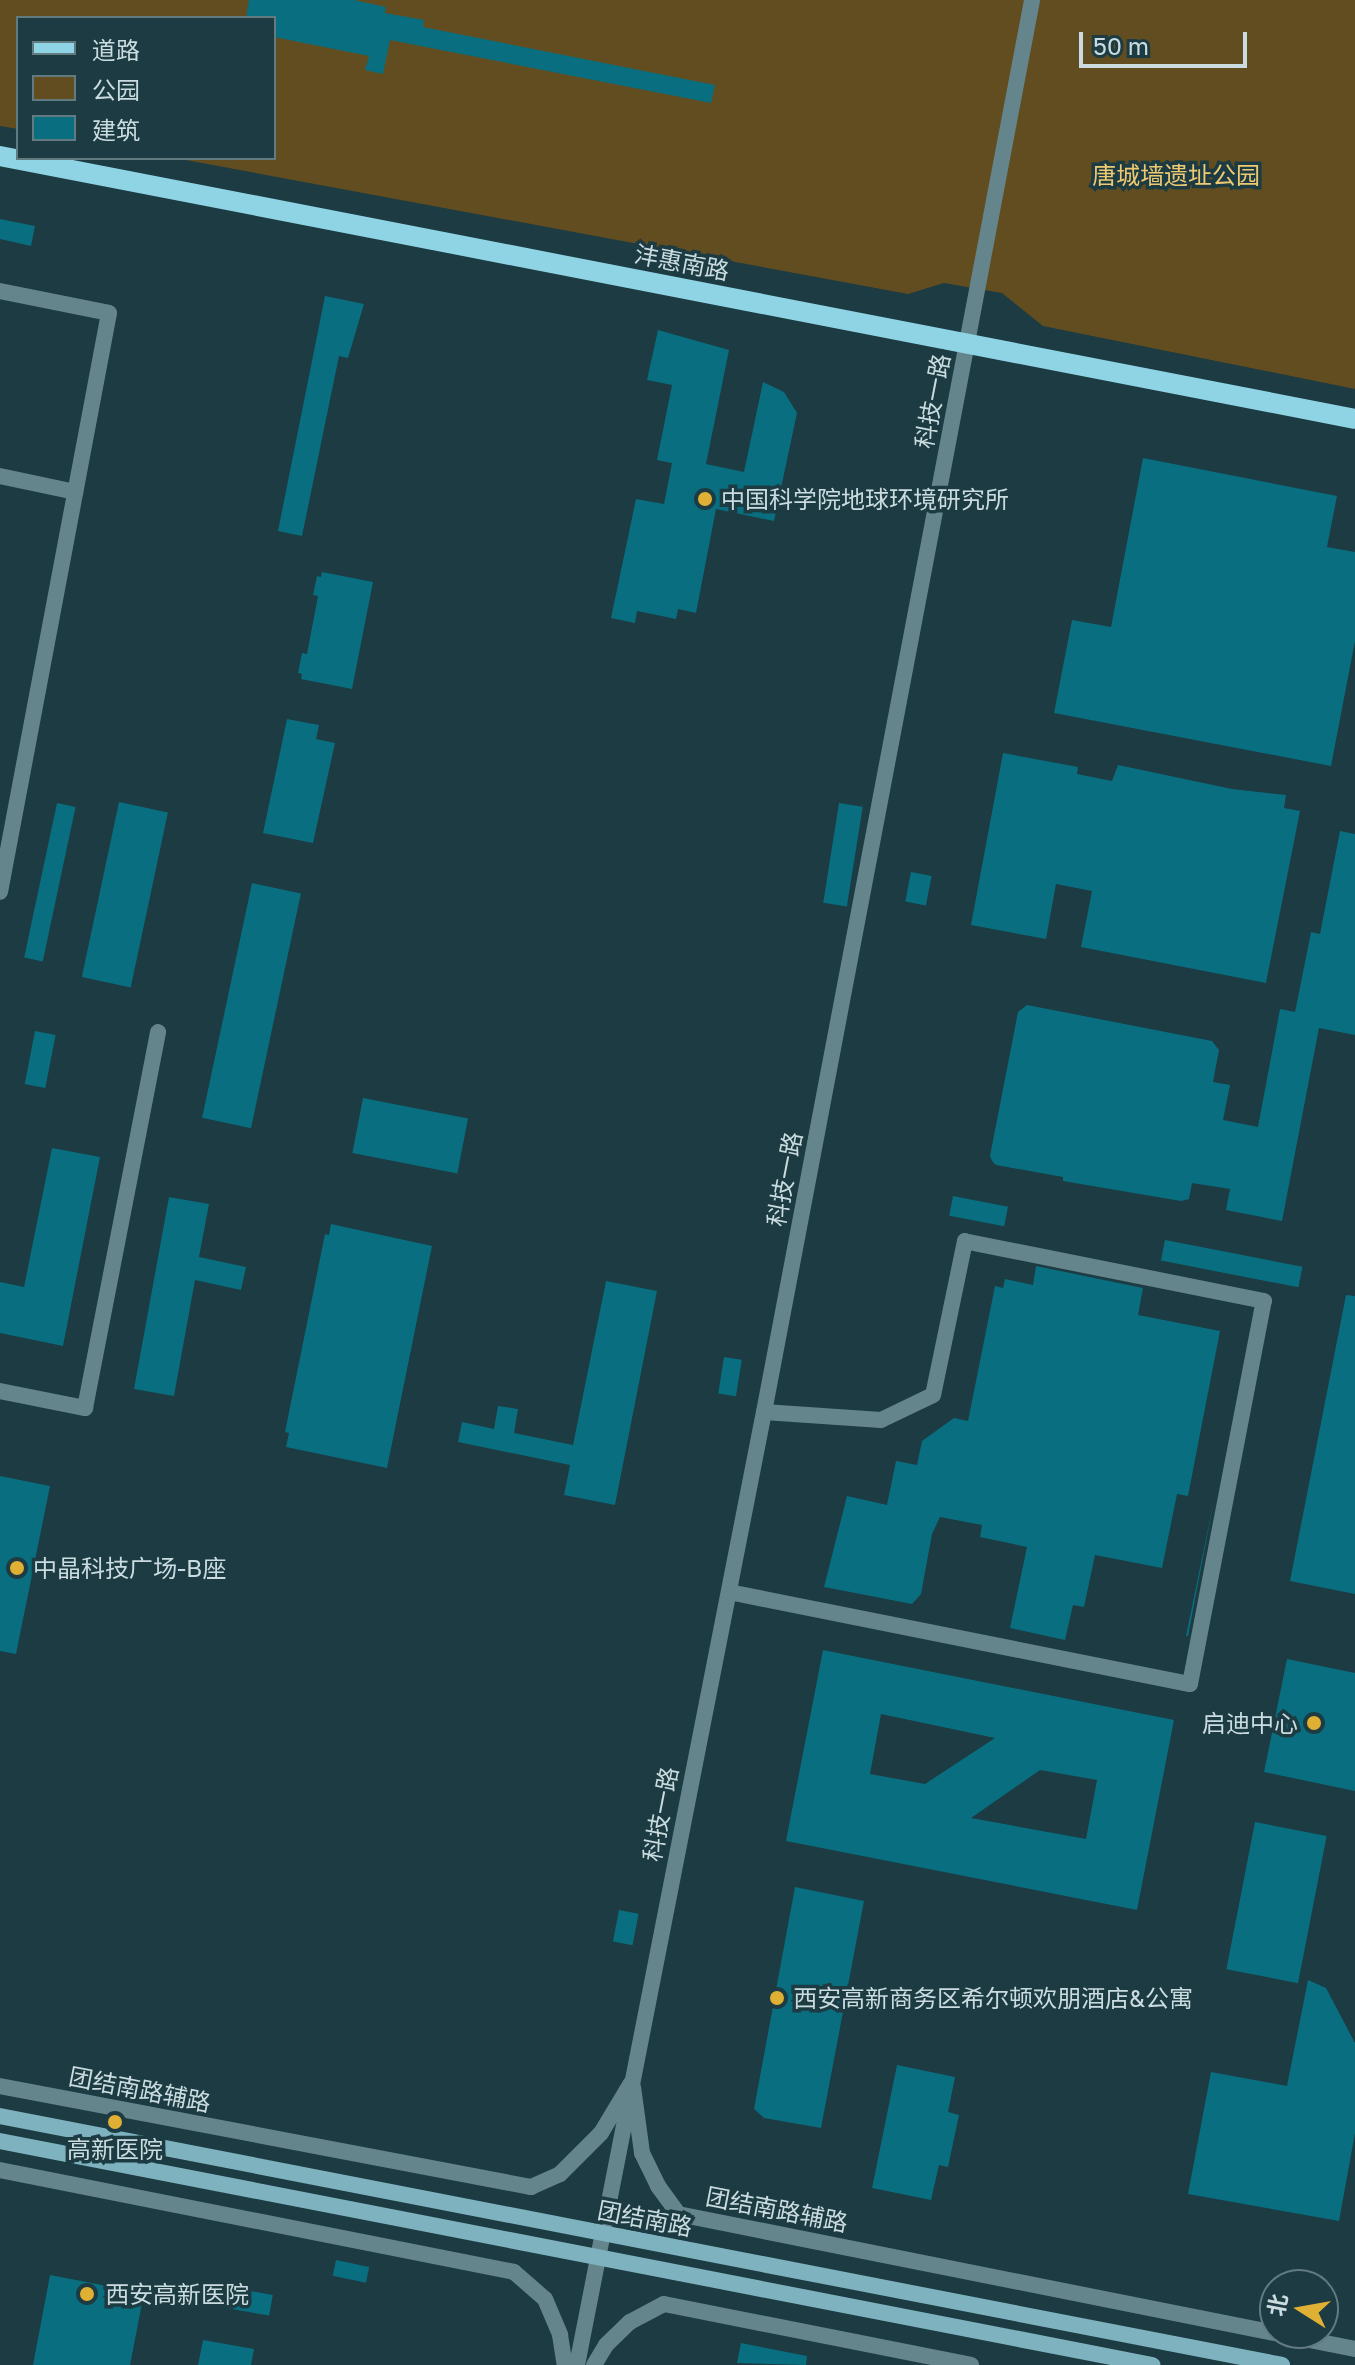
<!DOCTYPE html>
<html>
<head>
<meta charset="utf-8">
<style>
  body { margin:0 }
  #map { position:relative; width:1355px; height:2365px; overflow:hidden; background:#1c3b42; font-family:"Golos Text","Noto Sans SC",sans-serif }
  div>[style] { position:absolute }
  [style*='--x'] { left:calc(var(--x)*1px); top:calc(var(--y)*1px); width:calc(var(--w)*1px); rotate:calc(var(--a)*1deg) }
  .green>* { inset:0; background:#614d1f }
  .building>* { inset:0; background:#096e7f; transform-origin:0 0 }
  .minor>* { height:16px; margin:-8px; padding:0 8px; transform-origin:8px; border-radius:8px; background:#65858d }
  .tertiary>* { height:16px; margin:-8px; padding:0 8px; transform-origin:8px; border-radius:8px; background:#65858d }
  .secondary>* { height:16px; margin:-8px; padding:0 8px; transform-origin:8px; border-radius:8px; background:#7db2be }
  .primary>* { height:20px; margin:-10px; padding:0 10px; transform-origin:10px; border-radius:10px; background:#8fd4e4 }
  .dots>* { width:22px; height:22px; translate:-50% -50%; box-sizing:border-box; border:4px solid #1c3b42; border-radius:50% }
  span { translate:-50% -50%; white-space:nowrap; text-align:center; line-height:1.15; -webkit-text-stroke:7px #1c3b42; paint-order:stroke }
  .park-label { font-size:24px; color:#efc972 }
  .street-label { font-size:24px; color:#cadce0 }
  .poi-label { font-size:24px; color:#cadce0 }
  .left { translate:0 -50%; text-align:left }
  .right { translate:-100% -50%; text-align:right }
  .legend { position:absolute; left:16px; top:16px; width:260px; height:144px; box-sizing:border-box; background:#1c3b42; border:2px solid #627b81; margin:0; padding:10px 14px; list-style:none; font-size:24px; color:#cadce0 }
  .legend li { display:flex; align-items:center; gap:16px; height:40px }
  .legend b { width:40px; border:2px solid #627b81 }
  .north { position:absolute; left:1259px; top:2269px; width:80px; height:80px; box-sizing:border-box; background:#1c3b42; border:2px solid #627b81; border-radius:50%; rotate:281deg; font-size:22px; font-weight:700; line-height:32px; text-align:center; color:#cadce0 }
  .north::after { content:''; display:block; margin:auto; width:28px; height:36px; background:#e0b034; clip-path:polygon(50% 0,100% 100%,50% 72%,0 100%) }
  .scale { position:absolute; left:1079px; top:32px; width:168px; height:36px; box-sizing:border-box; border:4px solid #cadce0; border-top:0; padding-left:10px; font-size:24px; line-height:28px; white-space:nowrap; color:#cadce0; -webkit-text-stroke:6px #1c3b42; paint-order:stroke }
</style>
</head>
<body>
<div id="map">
  <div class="green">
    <div style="clip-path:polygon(0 0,1355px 0,1355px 389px,1043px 326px,1002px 293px,944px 283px,908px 294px,175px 158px,274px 158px,274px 18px,18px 18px,18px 129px,0 126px)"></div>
  </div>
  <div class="building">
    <div style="clip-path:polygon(249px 0,354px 0,386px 7px,385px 13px,424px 20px,423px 27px,715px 85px,711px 103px,390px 40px,383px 74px,365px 70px,369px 56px,274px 37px,274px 18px,246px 18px)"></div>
    <div style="clip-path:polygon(0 219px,35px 226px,31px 246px,0 239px)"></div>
    <div style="clip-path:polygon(325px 296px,364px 304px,348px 358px,339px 356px,302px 536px,278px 531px)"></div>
    <div style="clip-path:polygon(658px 330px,729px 350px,706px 464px,744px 472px,763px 382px,784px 392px,797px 413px,774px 521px,716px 509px,696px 613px,678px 609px,676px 619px,637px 611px,635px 623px,611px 618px,636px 499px,664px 504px,672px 463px,657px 460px,672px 385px,647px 380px)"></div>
    <div style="clip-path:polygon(1143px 458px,1337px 496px,1327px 547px,1355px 552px,1355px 641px,1331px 766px,1054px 713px,1072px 620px,1111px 627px)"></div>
    <div style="clip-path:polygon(322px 572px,373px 582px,352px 689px,301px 679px,302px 674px,298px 673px,302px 653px,307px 654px,318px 596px,313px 595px,317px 576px,321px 577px)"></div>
    <div style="clip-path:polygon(287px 719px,319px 725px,316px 739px,335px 743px,313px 843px,263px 833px)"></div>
    <div style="clip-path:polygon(1003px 753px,1078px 767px,1077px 774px,1112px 781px,1118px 765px,1232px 789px,1286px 795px,1284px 808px,1300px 811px,1266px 983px,1081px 947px,1092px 891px,1056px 884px,1046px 939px,971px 925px)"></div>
    <div style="left:119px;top:802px;width:50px;height:179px;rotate:12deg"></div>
    <div style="left:57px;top:803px;width:19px;height:158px;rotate:12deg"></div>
    <div style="left:839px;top:803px;width:24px;height:101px;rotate:9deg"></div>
    <div style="clip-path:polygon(1340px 831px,1355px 834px,1355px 1035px,1319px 1028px,1282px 1221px,1226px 1210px,1230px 1189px,1192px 1183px,1189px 1199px,1181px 1201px,1063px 1181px,1063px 1177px,996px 1165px,992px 1161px,990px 1156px,1018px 1012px,1027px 1005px,1212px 1041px,1219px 1050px,1213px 1082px,1230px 1085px,1223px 1120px,1258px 1127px,1280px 1009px,1295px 1012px,1311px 932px,1320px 934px)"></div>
    <div style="left:911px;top:872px;width:21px;height:30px;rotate:11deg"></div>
    <div style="left:252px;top:883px;width:50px;height:240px;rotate:12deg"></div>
    <div style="left:35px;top:1031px;width:21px;height:54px;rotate:11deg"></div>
    <div style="left:363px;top:1098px;width:107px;height:56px;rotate:11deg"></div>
    <div style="clip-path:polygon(52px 1148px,100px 1157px,63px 1346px,0 1333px,0 1282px,24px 1287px)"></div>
    <div style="left:953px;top:1196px;width:56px;height:20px;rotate:11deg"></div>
    <div style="clip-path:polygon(169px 1197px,209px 1204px,199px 1257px,246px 1267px,241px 1290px,195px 1280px,174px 1396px,134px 1389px)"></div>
    <div style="clip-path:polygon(331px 1224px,432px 1246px,387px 1468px,286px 1447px,289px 1433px,285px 1432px,325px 1234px,329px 1235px)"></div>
    <div style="left:1165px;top:1240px;width:140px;height:21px;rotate:11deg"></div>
    <div style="clip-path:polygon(1036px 1266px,1143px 1288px,1138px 1315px,1220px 1331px,1188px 1496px,1177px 1494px,1162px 1568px,1095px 1555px,1084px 1607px,1073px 1605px,1065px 1640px,1010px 1628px,1027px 1547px,980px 1537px,982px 1525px,940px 1517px,932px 1534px,921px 1594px,912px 1604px,824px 1587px,847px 1496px,887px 1505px,896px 1461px,917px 1465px,922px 1441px,954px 1418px,968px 1421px,995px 1286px,1003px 1288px,1005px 1279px,1033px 1285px)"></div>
    <div style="clip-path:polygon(606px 1281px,657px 1291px,615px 1505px,564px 1495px,570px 1465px,458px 1442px,462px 1422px,494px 1429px,498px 1406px,518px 1409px,514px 1433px,573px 1445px)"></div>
    <div style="clip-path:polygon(1346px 1295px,1355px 1296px,1355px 1594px,1290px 1581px)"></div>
    <div style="left:724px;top:1357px;width:18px;height:37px;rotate:9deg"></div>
    <div style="clip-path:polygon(0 1476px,50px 1486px,16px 1654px,0 1651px)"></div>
    <div style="clip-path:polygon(1215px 1495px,1188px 1636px,1186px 1636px)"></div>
    <div style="clip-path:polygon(evenodd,823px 1650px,1174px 1720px,1137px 1910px,786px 1841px,823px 1650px,881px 1714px,995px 1738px,925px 1784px,870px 1774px,881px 1714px,823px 1650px,1040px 1770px,1097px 1780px,1086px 1839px,971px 1818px,1040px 1770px)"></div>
    <div style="clip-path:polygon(1287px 1659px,1355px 1673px,1355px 1791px,1264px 1772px)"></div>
    <div style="left:1255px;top:1822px;width:73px;height:150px;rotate:11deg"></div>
    <div style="clip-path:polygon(795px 1887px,864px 1901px,821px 2128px,764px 2118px,754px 2109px)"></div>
    <div style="left:619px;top:1910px;width:20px;height:32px;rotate:11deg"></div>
    <div style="clip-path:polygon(1308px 1980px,1326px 1988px,1355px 2043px,1355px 2133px,1339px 2221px,1188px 2194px,1211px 2072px,1287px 2086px)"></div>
    <div style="clip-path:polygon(897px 2065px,955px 2077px,948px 2112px,959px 2115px,948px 2167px,939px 2165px,931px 2200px,872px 2188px)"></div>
    <div style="left:336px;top:2260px;width:34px;height:16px;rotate:12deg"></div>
    <div style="clip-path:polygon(50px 2275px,144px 2293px,130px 2365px,33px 2365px)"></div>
    <div style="left:194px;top:2281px;width:80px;height:21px;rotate:10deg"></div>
    <div style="clip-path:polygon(203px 2340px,254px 2349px,251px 2365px,198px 2365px)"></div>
    <div style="clip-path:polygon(741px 2343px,807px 2356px,806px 2365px,737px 2363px)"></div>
  </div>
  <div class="minor">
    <div style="--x:0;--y:291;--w:111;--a:11.4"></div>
    <div style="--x:109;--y:313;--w:589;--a:100.66"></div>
    <div style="--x:0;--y:476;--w:77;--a:12"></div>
    <div style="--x:0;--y:1391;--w:87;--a:11.3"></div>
    <div style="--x:85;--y:1408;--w:383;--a:-79"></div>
    <div style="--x:729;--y:1592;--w:470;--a:11.3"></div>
    <div style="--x:1190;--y:1684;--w:390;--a:-79.1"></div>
    <div style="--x:1264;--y:1301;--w:305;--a:-168.7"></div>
    <div style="--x:965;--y:1241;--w:157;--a:101.7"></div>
    <div style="--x:933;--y:1395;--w:58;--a:154.3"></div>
    <div style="--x:881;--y:1420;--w:117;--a:-176.1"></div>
    <div style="--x:0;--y:2086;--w:541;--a:10.77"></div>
    <div style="--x:531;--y:2187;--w:32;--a:-24"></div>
    <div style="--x:560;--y:2174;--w:58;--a:-45"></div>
    <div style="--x:601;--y:2133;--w:58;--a:-59"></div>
    <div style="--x:633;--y:2087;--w:67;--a:82.2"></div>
    <div style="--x:642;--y:2153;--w:37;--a:64"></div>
    <div style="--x:658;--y:2186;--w:34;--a:54"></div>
    <div style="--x:678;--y:2214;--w:690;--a:11.28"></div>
    <div style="--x:0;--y:2170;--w:524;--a:11.22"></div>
    <div style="--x:514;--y:2272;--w:41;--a:41.1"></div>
    <div style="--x:545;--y:2299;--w:39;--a:67"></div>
    <div style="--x:560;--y:2335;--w:30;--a:81"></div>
    <div style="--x:594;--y:2365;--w:23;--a:-59"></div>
    <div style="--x:606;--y:2345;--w:33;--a:-44"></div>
    <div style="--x:630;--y:2322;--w:38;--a:-28"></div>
    <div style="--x:664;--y:2304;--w:313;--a:11.2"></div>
  </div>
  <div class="tertiary">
    <div style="--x:577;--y:2365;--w:971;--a:-78.9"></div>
    <div style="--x:764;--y:1412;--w:1437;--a:-79.25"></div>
  </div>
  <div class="secondary">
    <div style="--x:0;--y:2116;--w:1306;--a:10.99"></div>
    <div style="--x:0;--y:2141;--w:1174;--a:11"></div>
  </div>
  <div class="primary">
    <div style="--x:0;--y:156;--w:1380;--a:10.98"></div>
  </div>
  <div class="dots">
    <div style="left:705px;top:499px;background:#e0b034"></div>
    <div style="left:17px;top:1568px;background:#e0b034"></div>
    <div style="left:1314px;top:1723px;background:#e0b034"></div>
    <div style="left:777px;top:1998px;background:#e0b034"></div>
    <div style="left:115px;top:2122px;background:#e0b034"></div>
    <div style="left:87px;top:2294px;background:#e0b034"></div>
  </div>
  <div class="park-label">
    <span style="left:1176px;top:175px">唐城墙遗址公园</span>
  </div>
  <div class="street-label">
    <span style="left:682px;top:262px;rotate:11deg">沣惠南路</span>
    <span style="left:932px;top:401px;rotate:-79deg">科技一路</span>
    <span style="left:784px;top:1179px;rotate:-79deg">科技一路</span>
    <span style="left:660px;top:1814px;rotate:-79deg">科技一路</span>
    <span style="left:140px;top:2089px;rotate:11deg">团结南路辅路</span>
    <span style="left:777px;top:2209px;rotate:11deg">团结南路辅路</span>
    <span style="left:645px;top:2218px;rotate:11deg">团结南路</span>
  </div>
  <div class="poi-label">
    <span class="left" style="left:721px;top:499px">中国科学院地球环境研究所</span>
    <span class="left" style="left:33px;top:1568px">中晶科技广场-B座</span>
    <span class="right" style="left:1298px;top:1723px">启迪中心</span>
    <span class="left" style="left:793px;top:1998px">西安高新商务区希尔顿欢朋酒店&amp;公寓</span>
    <span style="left:115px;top:2149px">高新医院</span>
    <span class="left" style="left:105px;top:2294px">西安高新医院</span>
  </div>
  <ul class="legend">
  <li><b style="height:10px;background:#8fd4e4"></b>道路</li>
  <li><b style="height:22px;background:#614d1f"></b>公园</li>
  <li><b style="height:22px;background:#096e7f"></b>建筑</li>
  </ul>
  <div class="north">北</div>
  <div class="scale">50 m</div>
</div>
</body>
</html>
